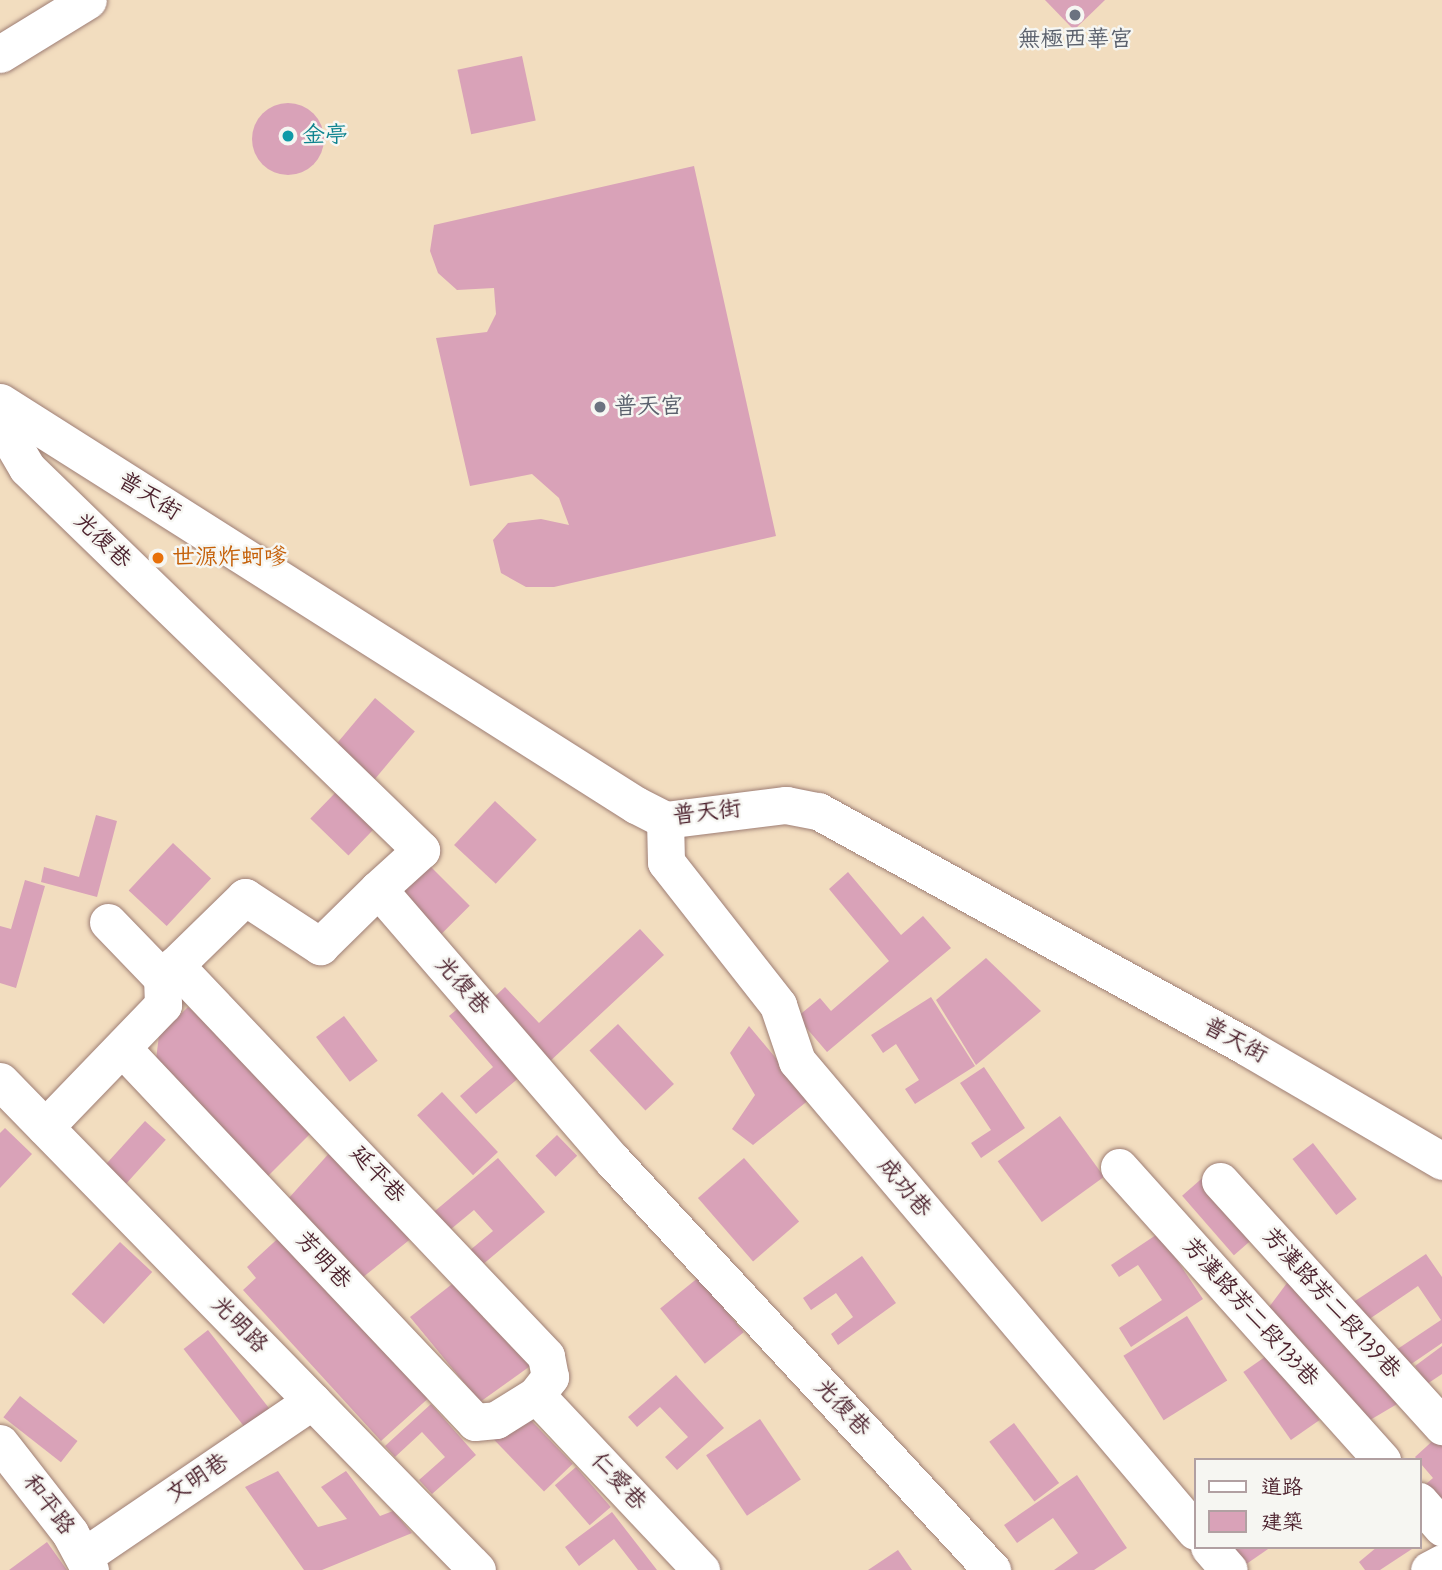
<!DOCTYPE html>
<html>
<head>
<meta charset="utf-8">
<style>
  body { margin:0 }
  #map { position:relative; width:1442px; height:1570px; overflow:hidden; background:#f2ddbf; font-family:Mynerve,"LXGW WenKai TC",sans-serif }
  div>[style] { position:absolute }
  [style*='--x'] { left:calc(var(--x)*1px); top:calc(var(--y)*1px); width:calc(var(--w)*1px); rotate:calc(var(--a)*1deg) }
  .building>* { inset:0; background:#d9a2b8; transform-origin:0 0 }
  .round { border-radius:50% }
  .roads { filter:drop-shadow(0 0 2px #9e7e75) drop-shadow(0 0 2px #9e7e75) }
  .minor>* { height:37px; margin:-18.5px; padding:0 18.5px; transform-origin:18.5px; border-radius:18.5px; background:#fff }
  .dots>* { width:19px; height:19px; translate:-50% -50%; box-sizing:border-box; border:4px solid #f6f6f2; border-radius:50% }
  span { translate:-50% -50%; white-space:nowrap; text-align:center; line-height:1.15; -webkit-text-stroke:5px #f6f6f2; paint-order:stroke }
  .worship-label { font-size:23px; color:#5b616d }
  .left { translate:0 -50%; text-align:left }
  .culture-label { font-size:23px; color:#0d838f }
  .street-label { font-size:23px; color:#4a1f2b }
  .food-label { font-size:23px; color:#c56008 }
  .legend { position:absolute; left:1194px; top:1458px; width:228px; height:91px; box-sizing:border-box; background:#f6f6f2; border:2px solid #b1a0a2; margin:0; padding:9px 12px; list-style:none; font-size:21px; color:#4a1f2b }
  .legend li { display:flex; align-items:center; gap:14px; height:35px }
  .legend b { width:35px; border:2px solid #b1a0a2 }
</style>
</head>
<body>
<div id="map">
  <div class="building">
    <div style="clip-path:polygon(1045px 0,1105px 0,1074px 30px)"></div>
    <div style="left:522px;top:56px;width:66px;height:66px;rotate:78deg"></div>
    <div class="round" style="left:252px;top:103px;width:72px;height:72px"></div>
    <div style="clip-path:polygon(694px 166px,776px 536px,554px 587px,526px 587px,501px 573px,493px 540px,508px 523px,541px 519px,569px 525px,559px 498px,532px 474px,470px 486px,436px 338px,487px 332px,496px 314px,494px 288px,457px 290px,438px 273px,430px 251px,434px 225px)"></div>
    <div style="left:375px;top:698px;width:52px;height:75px;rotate:40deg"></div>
    <div style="left:336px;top:792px;width:53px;height:37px;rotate:44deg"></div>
    <div style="left:495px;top:801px;width:57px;height:60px;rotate:43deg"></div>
    <div style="clip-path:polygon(96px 815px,117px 821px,97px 897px,41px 882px,44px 867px,79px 877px)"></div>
    <div style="left:173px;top:843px;width:52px;height:65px;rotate:43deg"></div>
    <div style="left:428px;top:864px;width:59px;height:49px;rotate:45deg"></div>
    <div style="clip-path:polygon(848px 872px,901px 935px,923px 916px,951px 948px,827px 1052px,797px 1017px,820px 998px,831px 1011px,889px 961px,829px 889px)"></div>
    <div style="clip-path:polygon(25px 880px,45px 886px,16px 988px,0 983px,0 926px,11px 929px)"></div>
    <div style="clip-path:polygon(640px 929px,664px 955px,547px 1064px,489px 1002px,505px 987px,539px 1023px)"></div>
    <div style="clip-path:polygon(986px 958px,1041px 1011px,976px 1065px,936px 1000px)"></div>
    <div style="clip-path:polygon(931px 997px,975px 1066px,915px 1104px,905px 1089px,919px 1080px,896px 1044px,883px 1053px,871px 1035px)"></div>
    <div style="clip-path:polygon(468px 1000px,528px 1070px,476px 1114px,460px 1096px,493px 1067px,449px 1016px)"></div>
    <div style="clip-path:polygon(188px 1007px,318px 1126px,267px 1177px,156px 1060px,159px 1035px)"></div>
    <div style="left:344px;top:1016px;width:56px;height:35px;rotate:53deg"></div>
    <div style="left:618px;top:1024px;width:82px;height:39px;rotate:47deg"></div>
    <div style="clip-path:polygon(749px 1026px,810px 1099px,753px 1145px,732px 1129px,755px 1095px,730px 1053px)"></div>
    <div style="clip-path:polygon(984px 1067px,1025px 1128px,981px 1158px,971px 1143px,991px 1130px,960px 1083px)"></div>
    <div style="left:442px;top:1092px;width:82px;height:34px;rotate:47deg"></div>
    <div style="left:1060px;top:1116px;width:75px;height:77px;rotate:54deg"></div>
    <div style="left:145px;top:1121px;width:28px;height:60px;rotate:42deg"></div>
    <div style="clip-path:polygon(5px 1128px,32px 1154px,0 1188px,0 1133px)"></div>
    <div style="left:557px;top:1135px;width:29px;height:30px;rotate:46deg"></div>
    <div style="left:1313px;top:1143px;width:71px;height:26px;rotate:52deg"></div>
    <div style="clip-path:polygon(332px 1150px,413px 1237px,357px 1282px,288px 1199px)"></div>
    <div style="clip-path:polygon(498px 1158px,545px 1212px,475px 1271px,463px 1256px,493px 1231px,474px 1210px,445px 1234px,429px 1216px)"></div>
    <div style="left:744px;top:1158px;width:84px;height:61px;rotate:49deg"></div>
    <div style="left:1207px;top:1174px;width:79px;height:33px;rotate:49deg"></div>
    <div style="clip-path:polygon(285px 1232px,433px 1394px,381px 1441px,243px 1290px,256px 1278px,247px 1267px)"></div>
    <div style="clip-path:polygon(1159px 1233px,1203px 1299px,1131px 1347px,1119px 1328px,1162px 1300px,1138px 1265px,1119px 1277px,1111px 1265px)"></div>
    <div style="left:120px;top:1242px;width:44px;height:71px;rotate:43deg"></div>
    <div style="clip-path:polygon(1426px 1254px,1442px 1277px,1442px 1343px,1401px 1371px,1390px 1354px,1441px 1320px,1418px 1286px,1365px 1322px,1352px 1303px)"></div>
    <div style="clip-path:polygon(862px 1256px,896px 1303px,838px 1345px,831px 1334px,853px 1317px,836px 1293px,811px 1310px,803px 1298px)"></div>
    <div style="clip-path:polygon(1293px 1275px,1409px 1397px,1365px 1423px,1269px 1307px)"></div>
    <div style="left:699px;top:1277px;width:71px;height:50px;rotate:51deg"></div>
    <div style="clip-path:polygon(456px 1281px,533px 1364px,480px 1402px,410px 1317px)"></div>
    <div style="left:1187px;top:1316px;width:76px;height:75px;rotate:58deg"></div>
    <div style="left:208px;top:1330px;width:112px;height:31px;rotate:52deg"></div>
    <div style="clip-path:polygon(1442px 1346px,1442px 1374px,1427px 1384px,1415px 1366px)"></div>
    <div style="left:1272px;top:1352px;width:83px;height:35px;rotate:55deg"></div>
    <div style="clip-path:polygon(676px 1375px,724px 1428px,677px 1470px,665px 1457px,688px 1437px,660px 1407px,637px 1427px,628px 1417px)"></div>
    <div style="left:20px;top:1396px;width:73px;height:27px;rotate:38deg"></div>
    <div style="clip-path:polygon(431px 1404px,476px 1455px,432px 1494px,419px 1480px,445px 1457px,422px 1432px,395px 1457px,385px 1446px)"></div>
    <div style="left:520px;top:1409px;width:76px;height:40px;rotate:46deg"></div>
    <div style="left:760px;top:1419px;width:73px;height:65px;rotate:56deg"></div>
    <div style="left:1014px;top:1423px;width:75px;height:31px;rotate:53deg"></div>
    <div style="clip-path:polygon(1438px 1436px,1442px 1440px,1442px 1498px,1435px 1504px,1420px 1489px,1433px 1478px,1415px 1457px)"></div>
    <div style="left:576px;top:1467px;width:53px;height:28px;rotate:49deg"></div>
    <div style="clip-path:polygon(278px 1471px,318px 1527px,347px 1519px,321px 1487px,346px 1471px,380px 1516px,393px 1511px,412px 1533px,322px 1570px,304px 1570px,245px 1487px)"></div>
    <div style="clip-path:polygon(1077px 1475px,1127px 1548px,1094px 1570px,1054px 1570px,1078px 1553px,1053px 1518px,1017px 1543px,1004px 1525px)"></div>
    <div style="clip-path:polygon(612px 1512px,657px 1570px,638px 1570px,614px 1539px,579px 1566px,565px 1547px)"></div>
    <div style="clip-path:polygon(47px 1542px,67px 1570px,9px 1570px)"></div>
    <div style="clip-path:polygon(1228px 1547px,1271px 1547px,1242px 1567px)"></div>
    <div style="clip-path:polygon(1377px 1547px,1415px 1547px,1380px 1570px,1365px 1570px,1359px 1562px)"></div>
    <div style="clip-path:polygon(898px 1550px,912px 1570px,868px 1570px)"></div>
  </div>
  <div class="roads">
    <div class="minor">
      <div style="--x:0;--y:54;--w:103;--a:-31.5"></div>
      <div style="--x:0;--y:402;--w:753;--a:32.36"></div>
      <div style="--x:636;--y:805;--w:33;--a:27"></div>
      <div style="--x:665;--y:820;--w:122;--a:-7.1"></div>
      <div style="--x:786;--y:805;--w:33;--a:11"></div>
      <div style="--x:818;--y:811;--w:490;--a:28.8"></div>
      <div style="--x:1247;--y:1047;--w:226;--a:30.3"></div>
      <div style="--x:0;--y:422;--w:53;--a:59.6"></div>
      <div style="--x:27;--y:468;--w:549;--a:44.11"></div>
      <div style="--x:421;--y:850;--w:58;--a:137.8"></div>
      <div style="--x:378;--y:889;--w:359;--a:49.2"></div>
      <div style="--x:613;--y:1161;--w:558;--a:47.18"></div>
      <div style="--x:665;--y:820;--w:42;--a:88.6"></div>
      <div style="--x:666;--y:862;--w:182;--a:51.9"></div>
      <div style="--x:778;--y:1005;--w:59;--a:71.3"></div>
      <div style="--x:797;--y:1061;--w:616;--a:49.74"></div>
      <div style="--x:108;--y:922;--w:78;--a:46"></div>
      <div style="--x:162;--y:978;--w:116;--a:-44.3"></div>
      <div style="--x:245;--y:897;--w:90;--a:33.2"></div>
      <div style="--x:320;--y:946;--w:81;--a:-44.5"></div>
      <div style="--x:124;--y:1050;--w:511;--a:46.66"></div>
      <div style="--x:475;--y:1422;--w:21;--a:-5"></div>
      <div style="--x:496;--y:1420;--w:47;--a:-32"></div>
      <div style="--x:536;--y:1395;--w:23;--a:-52"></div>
      <div style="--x:550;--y:1377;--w:21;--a:-101"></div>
      <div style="--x:546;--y:1356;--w:539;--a:-133.5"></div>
      <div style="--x:0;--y:1081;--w:683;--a:45.71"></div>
      <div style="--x:45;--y:1127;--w:170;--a:-46"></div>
      <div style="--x:163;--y:1005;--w:27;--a:-92"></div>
      <div style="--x:1119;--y:1167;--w:394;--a:48.1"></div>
      <div style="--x:1220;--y:1181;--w:331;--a:47.8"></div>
      <div style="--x:536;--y:1395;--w:241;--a:46.7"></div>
      <div style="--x:0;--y:1443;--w:114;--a:52.1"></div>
      <div style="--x:70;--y:1533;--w:42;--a:61.6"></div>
      <div style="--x:1419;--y:1501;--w:35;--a:49"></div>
      <div style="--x:1209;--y:1547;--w:30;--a:49"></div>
      <div style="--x:84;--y:1556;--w:276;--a:-34.2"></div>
      <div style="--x:1429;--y:1570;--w:15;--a:-28"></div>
    </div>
  </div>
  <div class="dots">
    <div style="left:1075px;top:15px;background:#6b7280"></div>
    <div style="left:288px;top:136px;background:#0f9aa8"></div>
    <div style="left:600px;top:407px;background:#6b7280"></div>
    <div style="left:158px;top:558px;background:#e8710a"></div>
  </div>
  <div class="worship-label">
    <span style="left:1075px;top:40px">無極西華宮</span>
    <span class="left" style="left:614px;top:407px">普天宮</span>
  </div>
  <div class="culture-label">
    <span class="left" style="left:302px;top:136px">金亭</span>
  </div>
  <div class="street-label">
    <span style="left:149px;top:497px;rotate:32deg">普天街</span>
    <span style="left:102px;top:541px;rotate:44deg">光復巷</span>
    <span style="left:707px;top:813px;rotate:-6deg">普天街</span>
    <span style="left:462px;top:986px;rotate:49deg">光復巷</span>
    <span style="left:1235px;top:1041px;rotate:29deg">普天街</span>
    <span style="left:377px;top:1175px;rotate:47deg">延平巷</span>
    <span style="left:904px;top:1188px;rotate:50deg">成功巷</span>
    <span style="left:323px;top:1261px;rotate:47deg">芳明巷</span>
    <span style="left:1331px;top:1304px;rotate:48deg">芳漢路芳二段139巷</span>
    <span style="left:1250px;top:1313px;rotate:48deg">芳漢路芳二段133巷</span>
    <span style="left:239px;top:1325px;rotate:46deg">光明路</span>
    <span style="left:842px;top:1408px;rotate:47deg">光復巷</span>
    <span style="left:198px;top:1479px;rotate:-34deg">文明巷</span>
    <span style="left:618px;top:1482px;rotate:47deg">仁愛巷</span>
    <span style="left:48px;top:1505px;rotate:53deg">和平路</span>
  </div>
  <div class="food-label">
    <span class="left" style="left:172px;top:558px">世源炸蚵嗲</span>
  </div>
  <ul class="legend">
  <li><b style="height:9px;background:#fff"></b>道路</li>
  <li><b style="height:19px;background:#d9a2b8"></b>建築</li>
  </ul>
</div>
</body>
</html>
